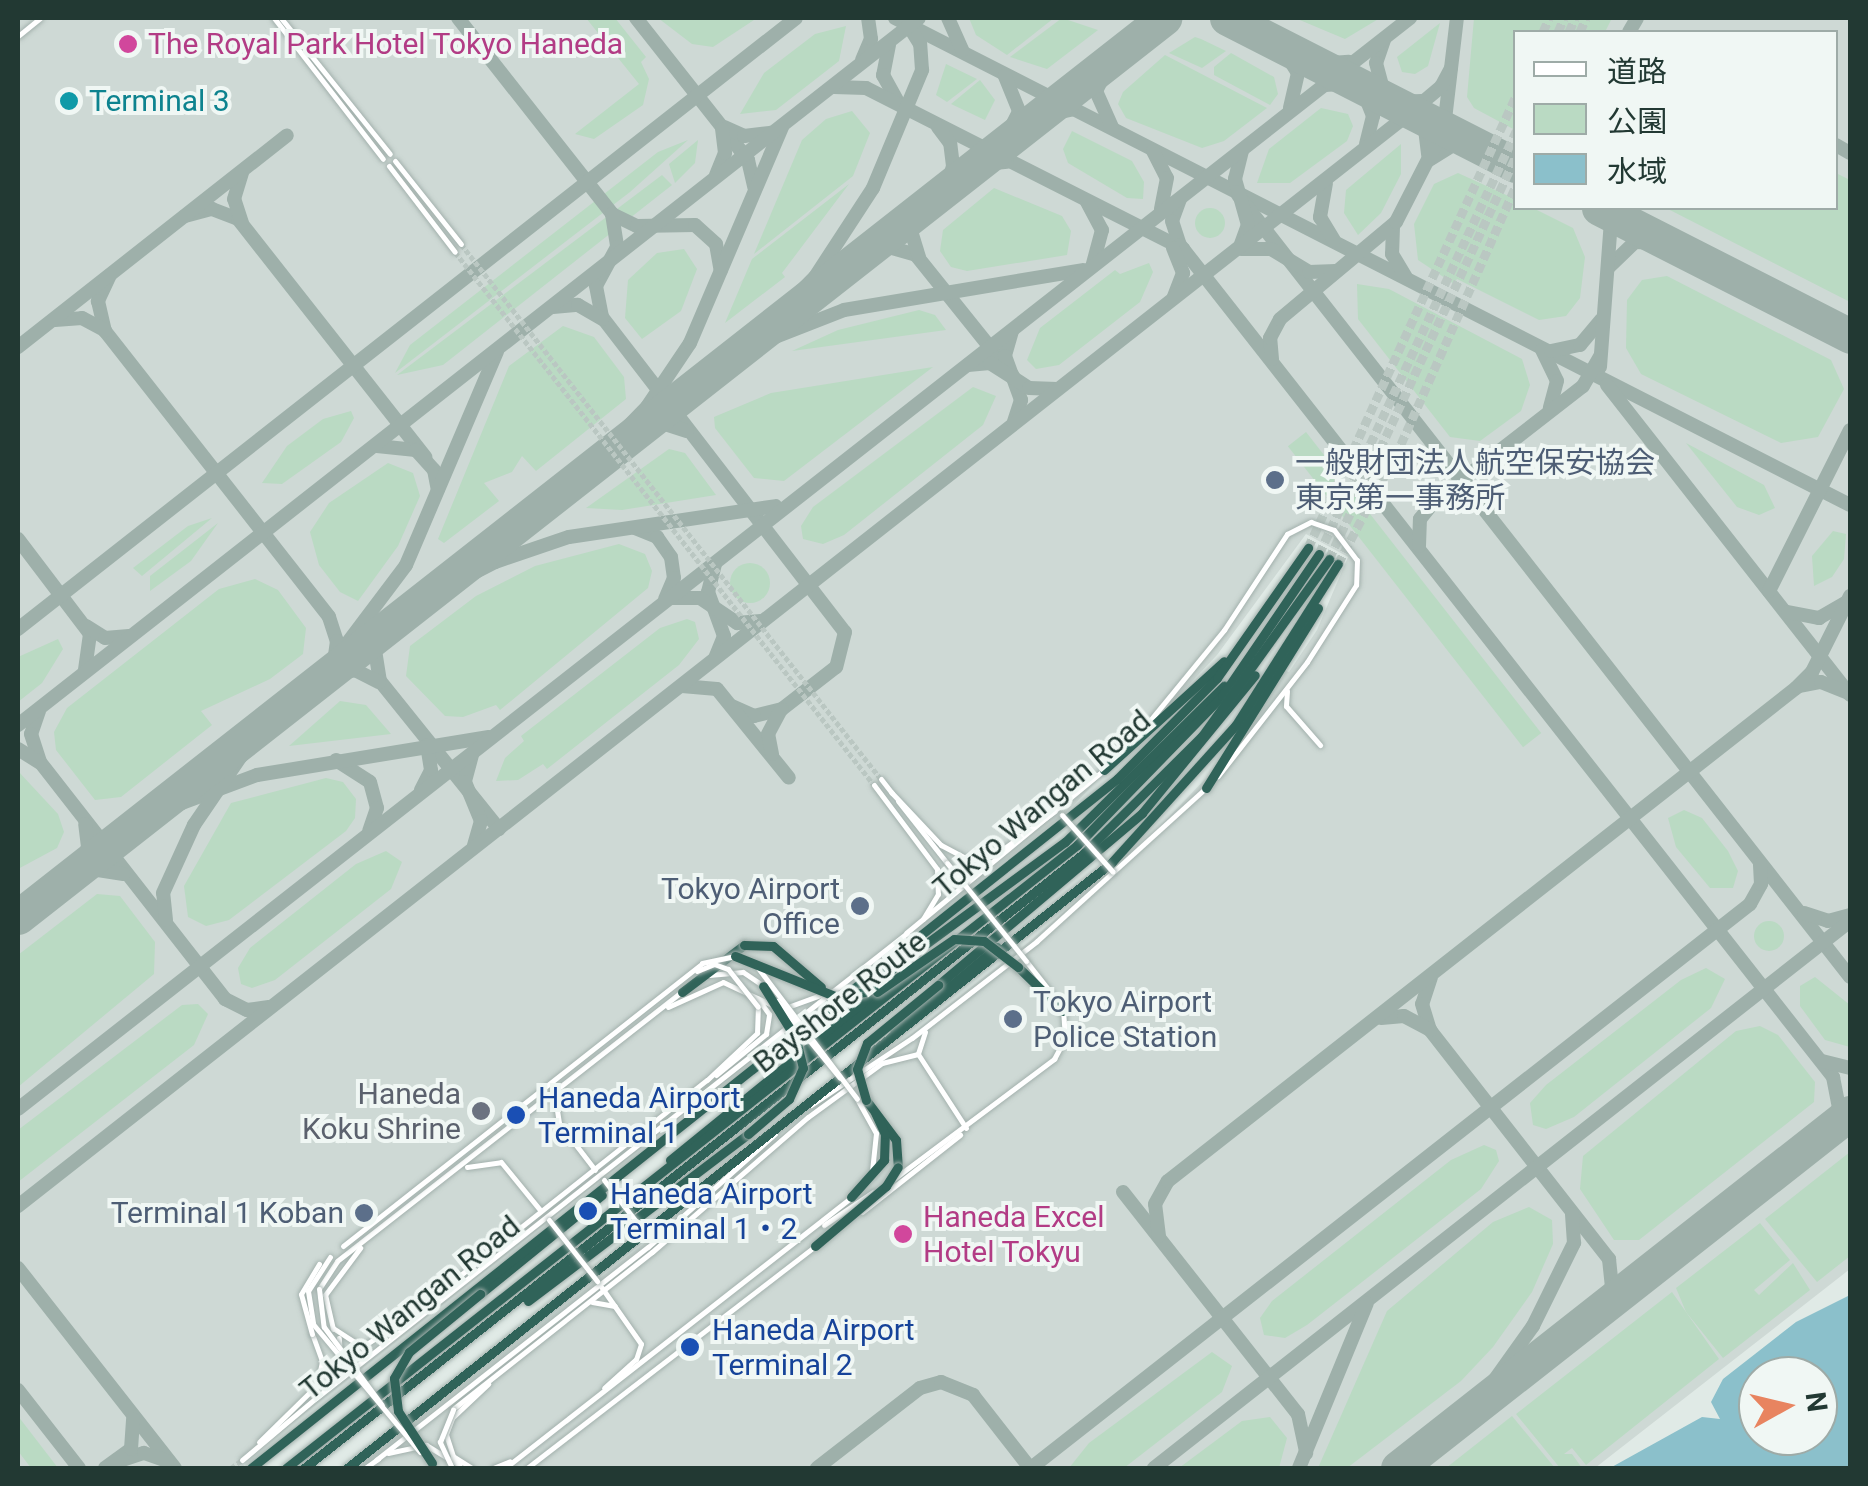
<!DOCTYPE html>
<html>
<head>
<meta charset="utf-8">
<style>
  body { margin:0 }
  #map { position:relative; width:1868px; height:1486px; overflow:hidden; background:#e0eae6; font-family:Roboto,"Noto Sans JP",sans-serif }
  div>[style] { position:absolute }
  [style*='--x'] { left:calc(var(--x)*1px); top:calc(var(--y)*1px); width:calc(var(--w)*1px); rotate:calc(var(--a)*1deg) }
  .built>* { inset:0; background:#ced9d5 }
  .green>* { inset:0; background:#badac3; transform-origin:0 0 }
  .round { border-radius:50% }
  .water>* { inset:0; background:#8bc0cb }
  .taxiway>* { height:14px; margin:-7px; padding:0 7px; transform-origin:7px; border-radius:7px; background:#9eb0aa }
  .runway>* { height:35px; margin:-17.5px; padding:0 17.5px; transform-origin:17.5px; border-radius:17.5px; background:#9eb0aa }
  .minor-tunnel>* { height:5px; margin-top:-2.5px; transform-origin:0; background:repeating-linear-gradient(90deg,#bac7c2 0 5px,transparent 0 7.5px) }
  .highway-tunnel>* { height:9px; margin-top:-4.5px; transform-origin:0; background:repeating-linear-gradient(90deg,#bac7c2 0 9px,transparent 0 13.5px) }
  .roads { filter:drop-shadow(0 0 2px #a3b1ad) drop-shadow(0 0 2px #a3b1ad) }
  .minor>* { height:5px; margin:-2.5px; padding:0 2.5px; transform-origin:2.5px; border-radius:2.5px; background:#fff }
  .highway>* { height:9px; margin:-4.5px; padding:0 4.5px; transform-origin:4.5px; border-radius:4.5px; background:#306359 }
  .bridges { filter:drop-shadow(0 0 2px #a3b1ad) drop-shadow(0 0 2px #a3b1ad) }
  .minor-bridge>* { height:5px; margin:-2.5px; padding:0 2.5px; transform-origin:2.5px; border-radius:2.5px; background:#fff }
  .highway-bridge>* { height:9px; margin:-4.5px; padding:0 4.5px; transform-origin:4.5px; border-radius:4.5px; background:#306359 }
  .dots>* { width:28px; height:28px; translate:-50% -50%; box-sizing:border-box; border:5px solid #f0f7f4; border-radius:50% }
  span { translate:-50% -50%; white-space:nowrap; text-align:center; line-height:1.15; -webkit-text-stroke:8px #f0f7f4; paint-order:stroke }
  .hotel-label { font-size:30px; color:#b23c85 }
  .left { translate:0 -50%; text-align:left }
  .culture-label { font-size:30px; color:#0d838f }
  .service-label { font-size:30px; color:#4e5e75 }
  .right { translate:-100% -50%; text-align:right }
  .street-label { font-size:30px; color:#223933 }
  .worship-label { font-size:30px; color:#5b616d }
  .transit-label { font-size:30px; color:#164399 }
  .frame { position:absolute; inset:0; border:20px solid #223933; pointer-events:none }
  .legend { position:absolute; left:1513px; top:30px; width:325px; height:180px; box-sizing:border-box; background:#f0f7f4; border:2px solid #9eaba7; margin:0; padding:12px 18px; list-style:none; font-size:30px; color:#223933 }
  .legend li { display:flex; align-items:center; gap:20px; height:50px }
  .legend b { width:50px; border:2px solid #9eaba7 }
  .north { position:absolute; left:1738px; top:1356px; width:100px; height:100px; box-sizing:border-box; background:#f0f7f4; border:2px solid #9eaba7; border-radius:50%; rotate:82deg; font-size:28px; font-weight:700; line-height:40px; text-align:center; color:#223933 }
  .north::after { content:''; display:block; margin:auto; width:35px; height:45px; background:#e88460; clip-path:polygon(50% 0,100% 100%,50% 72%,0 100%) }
</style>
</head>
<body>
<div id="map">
  <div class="built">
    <div style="clip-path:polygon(evenodd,18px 18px,1850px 18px,1850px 1269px,1595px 1468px,357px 1468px,1029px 942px,1145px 842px,1210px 774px,1280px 669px,1289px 672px,1317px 630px,1348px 557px,1306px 534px,1217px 655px,1068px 811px,242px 1463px,246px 1468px,18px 1468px,18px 18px,1516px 32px,1836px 32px,1836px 208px,1516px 208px,1516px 32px)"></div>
  </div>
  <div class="green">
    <div style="clip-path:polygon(586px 18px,615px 18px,646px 57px,641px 62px,649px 79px,643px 105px,594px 139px,575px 134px,639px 84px)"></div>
    <div style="clip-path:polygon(658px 18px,757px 18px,713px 47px,692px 44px)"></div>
    <div style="clip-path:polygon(969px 18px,1054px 18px,1007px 55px,976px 35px)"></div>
    <div style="clip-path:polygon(1062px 18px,1098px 30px,1047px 69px,1010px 57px)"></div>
    <div style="clip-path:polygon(1295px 18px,1380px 18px,1345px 39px)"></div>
    <div style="clip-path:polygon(1474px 18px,1612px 18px,1605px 32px,1516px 32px,1515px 130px,1474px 108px,1467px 97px)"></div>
    <div style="clip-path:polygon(1440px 23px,1428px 66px,1415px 74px,1402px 72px,1397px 57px)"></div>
    <div style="clip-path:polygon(846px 26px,839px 61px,776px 110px,740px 114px,764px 73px,815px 34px)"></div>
    <div style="clip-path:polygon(1195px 37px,1201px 39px,1226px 51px,1202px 68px,1169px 53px)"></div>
    <div style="clip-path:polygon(1231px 53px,1274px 77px,1278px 94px,1270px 105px,1214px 75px,1214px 67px)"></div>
    <div style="clip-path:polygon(1165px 55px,1267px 108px,1224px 141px,1202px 148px,1126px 118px,1118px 104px,1123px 92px)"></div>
    <div style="clip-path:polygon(946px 64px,977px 79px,947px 102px,936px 95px)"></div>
    <div style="clip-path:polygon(980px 80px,995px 100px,985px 120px,951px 104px)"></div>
    <div style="clip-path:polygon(1321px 108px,1348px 114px,1353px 126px,1347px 141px,1290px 183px,1257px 183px,1269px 149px)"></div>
    <div style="clip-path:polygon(852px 111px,870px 133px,853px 176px,754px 254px,802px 140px,826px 119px)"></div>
    <div style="clip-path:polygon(1072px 131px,1132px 161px,1144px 182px,1143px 199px,1127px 198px,1068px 163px,1063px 149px)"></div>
    <div style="clip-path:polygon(688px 140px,630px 192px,395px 373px,410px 345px,658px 152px)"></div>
    <div style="clip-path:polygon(698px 140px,695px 163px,675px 183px,669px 164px)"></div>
    <div style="clip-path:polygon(1401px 144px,1401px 174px,1381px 213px,1358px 235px,1344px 213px,1346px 190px)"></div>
    <div style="clip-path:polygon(1458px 173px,1515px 199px,1516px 208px,1533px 208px,1573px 228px,1585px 257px,1580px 298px,1566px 316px,1539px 320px,1457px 279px,1454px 284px,1418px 260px,1414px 224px,1434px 184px)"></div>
    <div style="clip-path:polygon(1836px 173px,1850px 180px,1850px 302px,1666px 208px,1836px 208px)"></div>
    <div style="clip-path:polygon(662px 175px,672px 185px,443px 365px,397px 375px)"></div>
    <div style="clip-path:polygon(849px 184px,782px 273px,785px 277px,725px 323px,752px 259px)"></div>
    <div style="clip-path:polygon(994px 188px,1062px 216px,1071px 231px,1067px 255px,967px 271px,951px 267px,940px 251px,943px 230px)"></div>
    <div class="round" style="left:1195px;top:208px;width:30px;height:30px"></div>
    <div style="clip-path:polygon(684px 249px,697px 269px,681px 311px,642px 339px,625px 318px,628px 280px,657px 253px)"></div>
    <div style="clip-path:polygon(1149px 263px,1153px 272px,1140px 302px,1059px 365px,1036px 369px,1027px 360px,1040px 328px,1115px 270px,1120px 274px)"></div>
    <div style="clip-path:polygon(1667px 276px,1831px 360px,1844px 389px,1818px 437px,1781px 443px,1641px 374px,1626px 348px,1627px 300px,1642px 280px)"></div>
    <div style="clip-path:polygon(1357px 284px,1389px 289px,1522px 359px,1530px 385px,1521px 411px,1480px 441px,1450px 437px,1358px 319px)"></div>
    <div style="clip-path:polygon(919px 310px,935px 315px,946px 330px,792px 351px,838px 330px)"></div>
    <div style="clip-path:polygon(563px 326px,594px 337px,624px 377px,626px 399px,536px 471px,522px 456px,512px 472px,484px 483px,499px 501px,444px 543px,438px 539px,509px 366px)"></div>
    <div style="clip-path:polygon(933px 367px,784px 481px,754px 478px,715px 428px,714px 417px,771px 393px)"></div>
    <div style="clip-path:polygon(973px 387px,996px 396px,983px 425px,844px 535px,823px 544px,803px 539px,801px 526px,813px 507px)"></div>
    <div style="clip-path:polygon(351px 411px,354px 418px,341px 442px,282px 484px,262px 483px,287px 446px,323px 419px)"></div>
    <div style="left:1306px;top:432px;width:382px;height:23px;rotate:52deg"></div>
    <div style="clip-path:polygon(1686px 443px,1764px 485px,1775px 508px,1759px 515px,1737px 507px)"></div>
    <div style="clip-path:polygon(669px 449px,685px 453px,716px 495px,622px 510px,586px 508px)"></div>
    <div style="clip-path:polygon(388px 463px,413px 473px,420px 496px,398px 546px,358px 601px,340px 592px,319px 565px,310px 532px,329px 503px)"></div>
    <div style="clip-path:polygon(212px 518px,142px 576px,133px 568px,188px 526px)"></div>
    <div style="clip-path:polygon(218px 523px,191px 561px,150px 591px,150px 576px)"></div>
    <div style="clip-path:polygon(1833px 531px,1846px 534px,1844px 559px,1832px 577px,1814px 586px,1812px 556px)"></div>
    <div style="clip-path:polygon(619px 544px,645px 554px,652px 571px,648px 588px,500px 710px,496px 705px,463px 717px,445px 716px,406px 676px,410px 646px,476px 596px,535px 566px)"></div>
    <div class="round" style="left:730px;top:563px;width:40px;height:40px"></div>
    <div style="clip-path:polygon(255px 579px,278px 590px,306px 628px,303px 654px,270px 679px,201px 711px,212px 725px,121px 797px,95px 800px,56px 750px,54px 732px,67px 708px,219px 589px)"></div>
    <div style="clip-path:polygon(687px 619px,695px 622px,699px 639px,679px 665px,547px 769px,543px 764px,518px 780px,496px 781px,505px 758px,524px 741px,521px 736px,660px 628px)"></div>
    <div style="clip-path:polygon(58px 639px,63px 649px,42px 683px,18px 702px,18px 657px)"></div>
    <div style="clip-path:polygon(340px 701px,366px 705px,391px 734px,289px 746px)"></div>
    <div style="clip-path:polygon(18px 771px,58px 814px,64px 832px,57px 848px,18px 869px)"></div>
    <div style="clip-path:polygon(326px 778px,343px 782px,356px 799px,355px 818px,346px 831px,229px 920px,206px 926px,188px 917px,184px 886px,231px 803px)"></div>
    <div style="clip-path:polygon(1684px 810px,1702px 818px,1728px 851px,1738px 871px,1733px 888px,1710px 888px,1676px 847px,1668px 818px)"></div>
    <div style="clip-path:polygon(386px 851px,402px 862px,391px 889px,275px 980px,252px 988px,241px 984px,238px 968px,250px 948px,356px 864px)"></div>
    <div style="clip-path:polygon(97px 894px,120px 896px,155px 942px,154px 974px,18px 1087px,18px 955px)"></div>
    <div class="round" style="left:1754px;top:921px;width:30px;height:30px"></div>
    <div style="clip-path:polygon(1706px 968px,1725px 979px,1711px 1008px,1574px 1117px,1546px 1129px,1533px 1125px,1530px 1103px,1546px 1085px,1681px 980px)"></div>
    <div style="clip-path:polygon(1815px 977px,1850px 1005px,1850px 1047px,1825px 1040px,1800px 1006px,1800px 986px)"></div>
    <div style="clip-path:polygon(182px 1005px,198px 1004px,208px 1014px,194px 1045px,18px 1182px,18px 1130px)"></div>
    <div style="clip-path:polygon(1760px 1026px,1778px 1035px,1815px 1082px,1814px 1102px,1639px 1240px,1614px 1240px,1580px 1189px,1583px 1156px,1736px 1031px)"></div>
    <div style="clip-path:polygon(1484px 1145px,1496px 1150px,1499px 1161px,1481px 1189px,1307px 1325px,1285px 1338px,1264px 1335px,1260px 1318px,1272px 1301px,1451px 1160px)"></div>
    <div style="clip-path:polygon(1850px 1152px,1850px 1256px,1817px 1282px,1765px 1219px)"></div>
    <div style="clip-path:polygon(1529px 1207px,1552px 1220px,1553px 1244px,1532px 1292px,1493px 1347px,1461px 1381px,1347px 1468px,1318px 1468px,1387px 1311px,1493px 1222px)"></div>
    <div style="clip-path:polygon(1760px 1223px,1790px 1260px,1754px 1290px,1759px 1295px,1793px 1263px,1810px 1290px,1723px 1358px,1686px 1312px,1676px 1288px)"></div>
    <div style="clip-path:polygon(1672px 1292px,1719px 1359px,1586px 1465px,1572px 1448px,1564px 1454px,1572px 1454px,1582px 1468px,1560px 1468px,1516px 1414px)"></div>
    <div style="clip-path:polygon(1212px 1352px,1232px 1366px,1222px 1392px,1124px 1468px,1069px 1468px,1089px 1443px)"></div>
    <div style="clip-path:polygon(18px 1416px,58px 1468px,31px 1468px,18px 1451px)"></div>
    <div style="clip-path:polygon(1512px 1416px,1555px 1468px,1446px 1468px)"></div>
    <div style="clip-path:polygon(1270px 1417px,1287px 1438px,1279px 1468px,1179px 1468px,1242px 1421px)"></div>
  </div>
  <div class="water">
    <div style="clip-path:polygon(evenodd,1850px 1295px,1850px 1468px,1610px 1468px,1702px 1417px,1720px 1419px,1711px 1402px,1723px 1379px,1796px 1322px,1850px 1295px,1758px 1376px,1818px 1376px,1818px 1436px,1758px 1436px,1758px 1376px)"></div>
  </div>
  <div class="taxiway">
    <div style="--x:458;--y:18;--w:249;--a:51.8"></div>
    <div style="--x:612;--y:214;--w:28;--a:26"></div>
    <div style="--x:637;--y:226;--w:58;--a:-1"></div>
    <div style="--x:695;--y:225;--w:28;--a:42"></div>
    <div style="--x:716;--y:244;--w:27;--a:80"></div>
    <div style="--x:636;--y:18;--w:181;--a:51.7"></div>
    <div style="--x:748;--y:160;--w:28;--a:77"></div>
    <div style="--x:895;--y:18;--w:1072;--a:27.02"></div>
    <div style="--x:948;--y:18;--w:35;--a:66"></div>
    <div style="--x:1629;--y:32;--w:16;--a:-60"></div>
    <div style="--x:1384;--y:40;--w:24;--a:109"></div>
    <div style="--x:1376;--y:63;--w:28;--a:75"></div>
    <div style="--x:1383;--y:90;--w:16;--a:47"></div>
    <div style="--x:1394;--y:102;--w:28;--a:-2"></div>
    <div style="--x:889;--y:45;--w:31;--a:101"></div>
    <div style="--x:883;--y:75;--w:31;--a:61"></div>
    <div style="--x:1281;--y:46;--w:32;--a:58"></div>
    <div style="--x:1298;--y:73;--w:36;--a:103"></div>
    <div style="--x:862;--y:60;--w:23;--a:-67"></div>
    <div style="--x:871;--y:39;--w:21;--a:-98"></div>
    <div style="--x:1317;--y:64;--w:32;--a:-4"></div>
    <div style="--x:1325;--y:85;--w:26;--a:-4"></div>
    <div style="--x:1351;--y:83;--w:14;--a:34"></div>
    <div style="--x:1363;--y:91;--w:27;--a:68"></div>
    <div style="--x:1373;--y:116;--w:29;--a:104"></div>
    <div style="--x:834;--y:87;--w:32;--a:2"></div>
    <div style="--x:866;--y:88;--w:356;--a:26.9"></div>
    <div style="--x:1411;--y:112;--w:22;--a:51"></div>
    <div style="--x:1425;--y:129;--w:26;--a:83"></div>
    <div style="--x:1037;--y:117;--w:35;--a:-12"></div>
    <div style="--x:724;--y:127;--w:22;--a:24"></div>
    <div style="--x:744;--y:136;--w:26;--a:-7"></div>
    <div style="--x:1112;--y:127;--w:39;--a:-114"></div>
    <div style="--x:1096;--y:91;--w:38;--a:-63"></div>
    <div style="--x:1002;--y:145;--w:38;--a:-63"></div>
    <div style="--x:1019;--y:111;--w:38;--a:-112"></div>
    <div style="--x:1836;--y:145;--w:16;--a:30"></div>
    <div style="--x:1153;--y:151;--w:30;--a:63"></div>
    <div style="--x:1167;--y:178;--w:32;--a:101"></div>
    <div style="--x:1429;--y:160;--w:26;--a:-32"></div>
    <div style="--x:1451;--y:146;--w:28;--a:0"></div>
    <div style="--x:976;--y:165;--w:31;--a:-6"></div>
    <div style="--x:716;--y:175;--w:24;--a:-68"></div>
    <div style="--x:725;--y:153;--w:24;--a:-97"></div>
    <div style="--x:1326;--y:183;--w:35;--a:100"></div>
    <div style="--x:1320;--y:217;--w:27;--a:59"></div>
    <div style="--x:1238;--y:195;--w:993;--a:51.95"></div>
    <div style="--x:1180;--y:199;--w:23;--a:110"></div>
    <div style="--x:1172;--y:221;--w:25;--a:72"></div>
    <div style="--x:1180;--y:245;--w:1058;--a:51.87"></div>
    <div style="--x:1833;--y:1077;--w:32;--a:79"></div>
    <div style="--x:1839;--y:1108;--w:30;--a:120"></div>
    <div style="--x:932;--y:200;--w:21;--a:-45"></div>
    <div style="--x:947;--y:185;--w:20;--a:-72"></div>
    <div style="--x:953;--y:166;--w:23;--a:-97"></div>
    <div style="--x:950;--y:143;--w:20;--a:-127"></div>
    <div style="--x:1087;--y:202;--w:32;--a:62"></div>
    <div style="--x:1102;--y:230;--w:35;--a:105"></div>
    <div style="--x:612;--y:214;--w:33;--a:81"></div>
    <div style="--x:617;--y:247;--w:44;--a:118.3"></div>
    <div style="--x:596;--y:286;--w:32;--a:79"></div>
    <div style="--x:602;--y:317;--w:398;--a:52.4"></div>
    <div style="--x:845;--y:632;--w:36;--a:104"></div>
    <div style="--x:836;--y:667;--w:68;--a:142.1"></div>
    <div style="--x:782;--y:709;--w:29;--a:166"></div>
    <div style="--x:754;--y:716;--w:24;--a:-156"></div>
    <div style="--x:185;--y:216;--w:28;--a:-15"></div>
    <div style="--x:212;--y:209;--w:28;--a:21"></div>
    <div style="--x:238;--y:219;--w:303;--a:51.8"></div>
    <div style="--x:242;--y:223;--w:25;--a:-108"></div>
    <div style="--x:234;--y:199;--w:28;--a:-73"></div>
    <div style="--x:1393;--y:227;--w:27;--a:92"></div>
    <div style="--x:1392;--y:254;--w:26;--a:59"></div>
    <div style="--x:1241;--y:244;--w:20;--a:-70"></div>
    <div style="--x:1248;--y:225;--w:48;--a:-105.8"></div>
    <div style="--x:1235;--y:179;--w:29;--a:-76"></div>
    <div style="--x:1173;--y:248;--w:27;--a:68"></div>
    <div style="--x:1183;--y:273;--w:26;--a:111"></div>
    <div style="--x:1241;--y:249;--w:30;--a:0"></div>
    <div style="--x:1271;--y:249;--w:44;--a:31.2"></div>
    <div style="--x:1309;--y:272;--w:27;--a:-2"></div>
    <div style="--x:859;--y:257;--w:28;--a:-23"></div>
    <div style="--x:885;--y:246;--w:32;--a:16"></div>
    <div style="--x:916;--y:255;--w:155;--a:51.3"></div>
    <div style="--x:919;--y:257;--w:27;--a:-107"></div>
    <div style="--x:911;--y:231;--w:25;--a:-64"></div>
    <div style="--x:1609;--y:267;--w:36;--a:-44"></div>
    <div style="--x:1635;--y:242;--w:35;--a:2"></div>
    <div style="--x:110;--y:275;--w:29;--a:115"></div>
    <div style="--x:98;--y:301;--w:31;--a:77"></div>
    <div style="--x:105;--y:331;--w:363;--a:51.9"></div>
    <div style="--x:329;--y:617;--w:25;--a:72"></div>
    <div style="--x:337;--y:641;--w:22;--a:98"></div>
    <div style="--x:553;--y:307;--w:25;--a:-5"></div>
    <div style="--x:578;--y:305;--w:28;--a:30"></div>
    <div style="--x:55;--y:320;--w:27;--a:-4"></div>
    <div style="--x:82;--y:318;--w:26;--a:28"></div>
    <div style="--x:1012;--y:331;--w:26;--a:106"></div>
    <div style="--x:1005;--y:356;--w:47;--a:70"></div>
    <div style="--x:1021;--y:400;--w:23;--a:108"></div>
    <div style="--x:754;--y:339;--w:87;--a:-45.5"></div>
    <div style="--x:815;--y:277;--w:106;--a:-56.9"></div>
    <div style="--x:873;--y:188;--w:128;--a:-67.4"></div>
    <div style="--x:922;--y:70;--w:26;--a:-94"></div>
    <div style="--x:920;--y:44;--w:19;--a:-122"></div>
    <div style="--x:18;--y:347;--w:342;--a:-38.2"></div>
    <div style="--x:1542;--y:350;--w:34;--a:64"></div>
    <div style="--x:1557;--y:381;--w:28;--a:105"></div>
    <div style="--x:1551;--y:351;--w:30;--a:-12"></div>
    <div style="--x:1580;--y:345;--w:33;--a:-50"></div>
    <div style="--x:1272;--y:359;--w:21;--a:-95"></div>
    <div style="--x:1270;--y:338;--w:21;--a:-62"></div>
    <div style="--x:1280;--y:319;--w:151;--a:-39.9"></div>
    <div style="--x:1396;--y:222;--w:106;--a:-62.9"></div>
    <div style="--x:1444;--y:128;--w:111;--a:-83.3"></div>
    <div style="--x:968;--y:365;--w:22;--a:-5"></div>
    <div style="--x:990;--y:363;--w:46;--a:32.7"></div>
    <div style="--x:1029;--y:388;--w:28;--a:2"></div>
    <div style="--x:1600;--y:367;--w:159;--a:-85.7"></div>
    <div style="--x:1607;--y:385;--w:394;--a:51.9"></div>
    <div style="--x:684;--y:394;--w:102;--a:-32.6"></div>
    <div style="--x:770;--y:339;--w:79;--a:-21.4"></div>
    <div style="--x:844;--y:310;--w:242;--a:-9.5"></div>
    <div style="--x:640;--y:429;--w:23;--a:-15"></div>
    <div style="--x:662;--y:423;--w:26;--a:18"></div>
    <div style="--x:377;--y:446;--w:39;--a:6"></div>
    <div style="--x:416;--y:450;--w:27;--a:48"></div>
    <div style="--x:434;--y:470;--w:20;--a:79"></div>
    <div style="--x:579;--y:477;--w:98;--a:-45.8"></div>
    <div style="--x:647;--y:407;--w:77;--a:-56.1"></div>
    <div style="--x:690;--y:343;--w:235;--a:-66.9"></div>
    <div style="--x:1431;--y:504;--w:192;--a:-37.8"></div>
    <div style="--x:1583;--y:386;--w:34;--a:-60"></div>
    <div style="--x:635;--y:528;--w:24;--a:22"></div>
    <div style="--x:657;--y:537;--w:24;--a:55"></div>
    <div style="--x:671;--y:557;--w:21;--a:82"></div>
    <div style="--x:674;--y:578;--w:23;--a:113"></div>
    <div style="--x:18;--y:539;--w:119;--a:52.8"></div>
    <div style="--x:90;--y:634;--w:36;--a:98"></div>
    <div style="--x:1419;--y:546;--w:27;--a:-88"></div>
    <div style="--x:1420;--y:519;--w:26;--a:-51"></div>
    <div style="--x:715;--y:564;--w:29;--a:104"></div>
    <div style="--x:708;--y:592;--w:47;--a:70"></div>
    <div style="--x:724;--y:636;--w:22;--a:112"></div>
    <div style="--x:1769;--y:591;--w:180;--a:-63.3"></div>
    <div style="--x:672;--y:598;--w:28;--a:0"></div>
    <div style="--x:700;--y:598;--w:45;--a:34"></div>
    <div style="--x:737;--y:623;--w:24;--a:-5"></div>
    <div style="--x:423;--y:599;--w:81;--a:-27.2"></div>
    <div style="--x:495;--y:562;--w:78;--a:-18.7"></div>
    <div style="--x:569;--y:537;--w:209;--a:-8.5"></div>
    <div style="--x:1788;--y:612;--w:32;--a:11"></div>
    <div style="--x:1819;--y:618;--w:30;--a:-30"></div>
    <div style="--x:396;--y:621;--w:36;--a:126"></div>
    <div style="--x:375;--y:650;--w:31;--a:81"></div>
    <div style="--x:380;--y:681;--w:190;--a:51.2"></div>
    <div style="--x:86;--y:626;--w:22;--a:32"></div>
    <div style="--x:105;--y:638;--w:24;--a:-5"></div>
    <div style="--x:18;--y:629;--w:989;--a:-38.14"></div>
    <div style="--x:325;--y:676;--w:31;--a:-11"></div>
    <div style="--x:355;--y:670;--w:27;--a:27"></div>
    <div style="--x:321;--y:678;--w:141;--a:-53"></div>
    <div style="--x:406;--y:565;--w:232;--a:-66.9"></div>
    <div style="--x:682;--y:686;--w:35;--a:5"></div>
    <div style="--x:717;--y:689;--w:114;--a:51"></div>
    <div style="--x:1800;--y:686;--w:21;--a:-11"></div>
    <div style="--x:1821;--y:682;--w:27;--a:22"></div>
    <div style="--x:39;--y:711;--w:24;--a:109"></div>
    <div style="--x:31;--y:734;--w:29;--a:72"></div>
    <div style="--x:40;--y:762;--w:301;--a:52"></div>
    <div style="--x:225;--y:999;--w:25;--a:27"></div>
    <div style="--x:247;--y:1010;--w:22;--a:-8"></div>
    <div style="--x:18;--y:725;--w:1145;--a:-38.12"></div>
    <div style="--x:18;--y:749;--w:25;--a:32"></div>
    <div style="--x:772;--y:754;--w:20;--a:-101"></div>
    <div style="--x:768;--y:734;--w:27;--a:-62"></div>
    <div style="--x:472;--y:755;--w:28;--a:105"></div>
    <div style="--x:465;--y:782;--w:42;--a:67.7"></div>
    <div style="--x:481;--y:821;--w:26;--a:106"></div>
    <div style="--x:336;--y:760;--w:40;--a:32.9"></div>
    <div style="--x:370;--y:782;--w:27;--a:75"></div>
    <div style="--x:377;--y:808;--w:24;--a:109"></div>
    <div style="--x:421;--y:790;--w:22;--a:-63"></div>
    <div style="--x:431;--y:770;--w:25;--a:-99"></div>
    <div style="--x:118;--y:838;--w:73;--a:-28.7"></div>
    <div style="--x:182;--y:803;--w:80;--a:-20.5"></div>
    <div style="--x:257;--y:775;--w:235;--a:-9.3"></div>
    <div style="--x:77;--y:870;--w:25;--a:-64"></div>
    <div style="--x:88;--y:847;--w:23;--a:-97"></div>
    <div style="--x:18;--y:906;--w:77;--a:-29.6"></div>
    <div style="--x:85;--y:868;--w:39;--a:9"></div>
    <div style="--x:1804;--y:913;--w:25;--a:18"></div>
    <div style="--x:1828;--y:921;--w:23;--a:-15"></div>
    <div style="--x:166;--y:920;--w:27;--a:-96"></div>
    <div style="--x:163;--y:893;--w:75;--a:-65.5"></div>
    <div style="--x:194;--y:825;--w:83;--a:-55.7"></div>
    <div style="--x:241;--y:756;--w:73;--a:-46.7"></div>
    <div style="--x:1431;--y:977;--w:28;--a:108"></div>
    <div style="--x:1422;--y:1004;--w:27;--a:73"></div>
    <div style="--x:1430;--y:1030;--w:291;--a:52"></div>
    <div style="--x:1609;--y:1259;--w:29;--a:84"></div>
    <div style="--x:1612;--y:1288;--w:25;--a:119"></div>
    <div style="--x:1381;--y:1018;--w:23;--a:-5"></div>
    <div style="--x:1404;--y:1016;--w:30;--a:28"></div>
    <div style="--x:1822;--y:1061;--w:29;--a:14"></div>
    <div style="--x:18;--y:1109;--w:1769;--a:-38.09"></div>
    <div style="--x:1123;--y:1192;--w:283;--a:51.8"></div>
    <div style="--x:1298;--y:1414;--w:40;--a:78"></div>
    <div style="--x:18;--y:1206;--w:1771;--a:-38.14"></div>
    <div style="--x:1411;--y:112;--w:39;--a:-40"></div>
    <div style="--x:1441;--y:87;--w:21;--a:-62"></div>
    <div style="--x:1159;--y:1236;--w:32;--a:-97"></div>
    <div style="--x:1155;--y:1204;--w:26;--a:-61"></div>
    <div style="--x:1168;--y:1181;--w:798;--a:-38.13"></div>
    <div style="--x:1796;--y:688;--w:23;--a:-45"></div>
    <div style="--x:1812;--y:672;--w:85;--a:-63.4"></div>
    <div style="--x:18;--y:1268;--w:254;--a:51.9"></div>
    <div style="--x:18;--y:1390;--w:99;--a:52"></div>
    <div style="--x:1439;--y:1437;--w:77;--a:-45.5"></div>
    <div style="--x:1493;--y:1382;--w:69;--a:-54.5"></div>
    <div style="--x:1533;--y:1326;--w:93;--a:-63.7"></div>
    <div style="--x:1574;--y:1243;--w:29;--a:-94"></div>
    <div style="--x:122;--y:1460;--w:23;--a:-18"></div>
    <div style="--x:144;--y:1453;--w:24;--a:19"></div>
    <div style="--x:105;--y:1468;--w:32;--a:-36"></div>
    <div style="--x:131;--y:1449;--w:30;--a:-86"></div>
    <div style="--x:817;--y:1468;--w:130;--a:-37.8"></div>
    <div style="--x:920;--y:1388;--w:22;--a:-16"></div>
    <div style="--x:941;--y:1382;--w:35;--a:22"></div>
    <div style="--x:973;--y:1395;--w:93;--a:52"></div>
    <div style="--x:1031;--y:1468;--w:914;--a:-38.11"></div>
    <div style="--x:1750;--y:904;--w:23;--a:-61"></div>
    <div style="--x:1761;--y:884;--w:20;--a:-93"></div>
    <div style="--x:1154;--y:1468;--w:885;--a:-38.16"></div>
    <div style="--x:1299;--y:1468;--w:178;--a:-67.6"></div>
  </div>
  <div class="runway">
    <div style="--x:1227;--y:18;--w:324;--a:27"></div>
    <div style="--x:1599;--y:208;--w:282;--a:27"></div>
    <div style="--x:18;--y:917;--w:1457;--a:-38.11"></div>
    <div style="--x:1398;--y:1468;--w:575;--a:-38.15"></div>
  </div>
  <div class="minor-tunnel">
    <div style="--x:461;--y:244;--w:680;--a:51.87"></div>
    <div style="--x:455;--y:252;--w:678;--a:51.83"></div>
    <div style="--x:231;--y:1468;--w:14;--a:-36"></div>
  </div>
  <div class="highway-tunnel">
    <div style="--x:1543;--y:32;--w:15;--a:-67"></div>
    <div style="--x:1558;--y:32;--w:15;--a:-67"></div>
    <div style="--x:1569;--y:32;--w:15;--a:-67"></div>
    <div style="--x:1580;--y:32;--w:15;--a:-67"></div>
    <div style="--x:1308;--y:548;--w:498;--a:-65.3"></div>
    <div style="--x:1319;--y:554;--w:467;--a:-65"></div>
    <div style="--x:1329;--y:559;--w:443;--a:-65.1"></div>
    <div style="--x:1338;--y:564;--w:136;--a:-62.3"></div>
    <div style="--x:1401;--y:444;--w:282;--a:-66"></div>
  </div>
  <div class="roads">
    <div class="minor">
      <div style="--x:274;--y:18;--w:178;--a:52.3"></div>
      <div style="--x:281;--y:18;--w:174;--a:51.3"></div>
      <div style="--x:18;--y:36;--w:28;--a:-39"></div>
      <div style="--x:395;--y:161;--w:106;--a:51.5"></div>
      <div style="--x:389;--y:166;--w:108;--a:52.5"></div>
      <div style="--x:1287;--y:691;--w:15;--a:94"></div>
      <div style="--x:1286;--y:706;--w:52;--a:48.9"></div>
      <div style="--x:1143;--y:729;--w:128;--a:-50.7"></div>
      <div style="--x:1224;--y:630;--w:115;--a:-56.7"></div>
      <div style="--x:1287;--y:534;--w:27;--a:-27"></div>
      <div style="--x:1311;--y:522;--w:24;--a:19"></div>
      <div style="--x:1334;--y:530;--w:38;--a:53"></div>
      <div style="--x:1357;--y:560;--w:25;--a:92"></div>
      <div style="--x:1356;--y:585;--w:91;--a:122.5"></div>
      <div style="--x:1307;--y:662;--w:145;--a:128"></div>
      <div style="--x:881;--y:779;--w:18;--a:52"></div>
      <div style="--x:874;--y:785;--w:105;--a:53.1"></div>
      <div style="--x:937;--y:869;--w:25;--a:88"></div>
      <div style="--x:938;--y:894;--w:29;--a:121"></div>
      <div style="--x:891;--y:792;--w:73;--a:46.7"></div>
      <div style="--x:941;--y:845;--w:32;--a:28"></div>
      <div style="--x:969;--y:860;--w:26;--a:-11"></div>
      <div style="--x:995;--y:855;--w:74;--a:-36.3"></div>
      <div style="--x:898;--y:801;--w:79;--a:51.7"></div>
      <div style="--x:906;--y:933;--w:258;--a:-39.5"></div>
      <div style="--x:1026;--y:961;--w:42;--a:51.8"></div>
      <div style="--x:709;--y:975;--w:34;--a:-5"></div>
      <div style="--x:743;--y:972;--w:23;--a:34"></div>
      <div style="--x:668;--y:1007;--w:60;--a:-24.4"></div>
      <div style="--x:723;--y:982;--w:56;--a:25.2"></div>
      <div style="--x:785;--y:1008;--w:44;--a:-20.1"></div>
      <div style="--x:925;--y:1032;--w:23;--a:108"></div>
      <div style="--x:918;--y:1054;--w:88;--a:57"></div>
      <div style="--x:716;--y:1075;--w:65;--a:-39.4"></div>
      <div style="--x:766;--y:1034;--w:20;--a:-81"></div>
      <div style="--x:769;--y:1014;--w:19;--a:-126"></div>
      <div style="--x:565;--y:1092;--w:15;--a:127"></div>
      <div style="--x:556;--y:1104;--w:19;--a:81"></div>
      <div style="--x:559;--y:1123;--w:59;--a:52.5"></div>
      <div style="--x:857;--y:1099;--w:39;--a:61"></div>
      <div style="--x:876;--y:1133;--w:37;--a:96"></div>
      <div style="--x:811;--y:1105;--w:121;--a:-33.6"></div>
      <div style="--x:912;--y:1038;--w:158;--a:-37.8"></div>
      <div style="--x:1037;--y:941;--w:229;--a:-42.2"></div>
      <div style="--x:467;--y:1167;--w:34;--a:-8"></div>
      <div style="--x:501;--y:1162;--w:63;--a:50.8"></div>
      <div style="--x:895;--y:1178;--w:199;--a:-36.8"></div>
      <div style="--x:1054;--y:1059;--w:24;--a:-62"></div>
      <div style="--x:1065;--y:1038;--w:26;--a:-94"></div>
      <div style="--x:862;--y:1212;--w:125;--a:-38.2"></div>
      <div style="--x:824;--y:1225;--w:59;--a:-34"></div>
      <div style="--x:602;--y:1288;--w:68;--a:55.1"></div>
      <div style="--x:641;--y:1344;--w:16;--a:108"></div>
      <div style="--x:636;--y:1359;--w:43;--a:137.8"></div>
      <div style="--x:319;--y:1289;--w:33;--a:-57"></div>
      <div style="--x:337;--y:1261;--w:438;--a:-38"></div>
      <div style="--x:592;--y:1302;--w:23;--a:10"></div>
      <div style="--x:333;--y:1328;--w:35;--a:33"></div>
      <div style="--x:362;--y:1347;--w:51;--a:-33.1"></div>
      <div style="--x:405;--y:1319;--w:385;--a:-38.4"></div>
      <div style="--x:707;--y:1080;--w:69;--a:-43.2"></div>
      <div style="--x:757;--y:1033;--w:26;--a:-88"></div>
      <div style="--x:333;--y:1329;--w:35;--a:-103"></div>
      <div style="--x:325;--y:1295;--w:59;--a:-53.3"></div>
      <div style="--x:324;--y:1390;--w:27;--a:-51"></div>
      <div style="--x:341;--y:1369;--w:31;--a:-94"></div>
      <div style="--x:316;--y:1398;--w:752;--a:-38.2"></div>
      <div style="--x:453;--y:1409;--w:253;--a:-38.3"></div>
      <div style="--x:652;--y:1252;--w:206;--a:-40.9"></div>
      <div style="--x:808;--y:1117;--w:92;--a:-36.1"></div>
      <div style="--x:882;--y:1063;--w:37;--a:-14"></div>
      <div style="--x:259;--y:1442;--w:81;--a:-44.5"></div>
      <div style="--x:317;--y:1385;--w:25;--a:-78"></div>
      <div style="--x:322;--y:1361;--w:29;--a:-110"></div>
      <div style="--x:388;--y:1453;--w:39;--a:-12"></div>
      <div style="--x:426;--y:1445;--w:39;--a:31"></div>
      <div style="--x:242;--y:1460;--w:97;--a:-40"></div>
      <div style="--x:376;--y:1460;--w:345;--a:-38.1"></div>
      <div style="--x:648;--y:1247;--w:170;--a:-41.7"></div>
      <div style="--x:365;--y:1468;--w:16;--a:-35"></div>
      <div style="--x:472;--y:1468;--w:22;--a:-148"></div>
      <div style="--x:453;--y:1456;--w:23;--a:-108"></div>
      <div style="--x:446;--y:1434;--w:17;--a:-69"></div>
      <div style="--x:452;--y:1418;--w:50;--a:-43.4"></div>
      <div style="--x:493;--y:1468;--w:18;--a:-22"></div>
      <div style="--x:505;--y:1468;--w:438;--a:-38"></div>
    </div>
    <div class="highway">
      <div style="--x:1104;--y:770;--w:162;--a:-42.2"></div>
      <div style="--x:1206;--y:788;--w:212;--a:-58.1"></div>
      <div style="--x:900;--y:963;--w:205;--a:-36.3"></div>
      <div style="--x:1065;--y:842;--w:223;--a:-44.5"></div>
      <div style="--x:1018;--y:967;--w:63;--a:44.4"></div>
      <div style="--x:938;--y:985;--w:267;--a:-40.1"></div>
      <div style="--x:1142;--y:813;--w:178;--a:-50.7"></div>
      <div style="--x:682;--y:992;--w:78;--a:-37.2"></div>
      <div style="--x:894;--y:1033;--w:134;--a:-39.9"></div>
      <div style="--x:866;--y:1100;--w:50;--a:53.1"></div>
      <div style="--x:896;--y:1140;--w:27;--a:86"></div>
      <div style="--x:670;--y:1160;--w:267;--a:-39.1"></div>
      <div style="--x:851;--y:1197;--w:50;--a:-48.3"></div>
      <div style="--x:884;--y:1160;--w:26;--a:-88"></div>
      <div style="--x:885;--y:1134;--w:23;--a:-115"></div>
      <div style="--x:480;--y:1294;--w:157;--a:-39.1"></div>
      <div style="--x:528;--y:1301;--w:276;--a:-37.2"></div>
      <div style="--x:251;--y:1468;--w:1107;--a:-38.51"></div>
      <div style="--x:1117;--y:779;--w:142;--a:-45.3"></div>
      <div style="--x:1217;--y:678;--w:159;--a:-55"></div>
      <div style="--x:286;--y:1468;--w:1007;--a:-38.22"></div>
      <div style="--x:1077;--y:845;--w:208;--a:-45.8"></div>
      <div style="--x:1222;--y:696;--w:172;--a:-55.7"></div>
      <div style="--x:304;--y:1468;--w:993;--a:-38.25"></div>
      <div style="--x:1084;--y:853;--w:166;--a:-44.8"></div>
      <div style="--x:1202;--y:736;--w:218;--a:-54.3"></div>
      <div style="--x:347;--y:1468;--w:976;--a:-38.38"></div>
      <div style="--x:1112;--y:862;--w:183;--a:-47.9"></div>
      <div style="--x:1235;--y:726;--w:192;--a:-57.6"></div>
    </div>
  </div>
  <div class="bridges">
    <div class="minor-bridge">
      <div style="--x:1062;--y:815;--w:76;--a:48.2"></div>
      <div style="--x:947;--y:863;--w:126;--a:51.1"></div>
      <div style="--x:758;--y:968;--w:164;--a:52.9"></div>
      <div style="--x:697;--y:971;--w:18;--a:-22"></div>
      <div style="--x:714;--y:964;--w:15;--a:20"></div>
      <div style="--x:728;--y:969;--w:48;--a:51.7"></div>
      <div style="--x:777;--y:1001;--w:99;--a:50.7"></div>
      <div style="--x:604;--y:1180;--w:72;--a:52.3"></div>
      <div style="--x:549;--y:1220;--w:78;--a:51.8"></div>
      <div style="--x:343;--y:1246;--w:457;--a:-38.2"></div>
      <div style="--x:702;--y:963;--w:34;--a:-12"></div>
      <div style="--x:330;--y:1257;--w:40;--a:122.9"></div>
      <div style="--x:308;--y:1291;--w:33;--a:81"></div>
      <div style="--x:313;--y:1324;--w:167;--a:50.1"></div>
      <div style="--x:319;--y:1289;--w:38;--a:83"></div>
      <div style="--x:324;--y:1327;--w:97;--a:53.4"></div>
      <div style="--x:312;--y:1334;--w:41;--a:-105.4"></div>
      <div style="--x:301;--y:1294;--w:35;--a:-59"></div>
      <div style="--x:452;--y:1468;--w:29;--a:-115"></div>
      <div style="--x:440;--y:1442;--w:35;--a:-68"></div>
      <div style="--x:527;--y:1468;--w:364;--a:-37.6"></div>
    </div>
    <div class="highway-bridge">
      <div style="--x:744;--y:945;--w:29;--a:2"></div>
      <div style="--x:773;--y:946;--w:63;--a:40.5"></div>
      <div style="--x:735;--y:956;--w:110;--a:21.9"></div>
      <div style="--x:837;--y:997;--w:27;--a:-10"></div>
      <div style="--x:864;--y:992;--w:46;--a:-38.9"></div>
      <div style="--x:877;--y:992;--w:93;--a:-34.5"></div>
      <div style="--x:954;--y:939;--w:30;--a:4"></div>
      <div style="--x:984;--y:941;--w:43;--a:37.4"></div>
      <div style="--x:866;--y:1100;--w:32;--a:-106"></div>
      <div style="--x:857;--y:1069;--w:28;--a:-69"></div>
      <div style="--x:867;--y:1043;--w:92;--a:-39.2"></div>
      <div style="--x:748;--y:1134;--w:54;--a:-40.5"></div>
      <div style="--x:789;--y:1099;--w:34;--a:-66"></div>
      <div style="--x:803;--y:1068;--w:32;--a:-104"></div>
      <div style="--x:795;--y:1037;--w:60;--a:-122.1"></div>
      <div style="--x:815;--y:1246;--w:93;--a:-40.2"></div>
      <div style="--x:886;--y:1186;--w:22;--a:-58"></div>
      <div style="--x:432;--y:1463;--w:62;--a:-123.2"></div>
      <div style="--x:398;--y:1411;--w:33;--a:-97"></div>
      <div style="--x:394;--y:1378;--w:30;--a:-60"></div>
      <div style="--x:409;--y:1352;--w:92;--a:-39.2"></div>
    </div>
  </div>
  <div class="dots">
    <div style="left:128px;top:44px;background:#d1479c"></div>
    <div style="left:69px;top:101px;background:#0f9aa8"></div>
    <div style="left:1275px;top:480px;background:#5c6f8a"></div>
    <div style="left:860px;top:906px;background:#5c6f8a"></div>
    <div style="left:1013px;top:1019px;background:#5c6f8a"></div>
    <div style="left:481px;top:1111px;background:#6b7280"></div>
    <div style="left:516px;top:1115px;background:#1a4fb4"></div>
    <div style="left:588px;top:1211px;background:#1a4fb4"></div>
    <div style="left:364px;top:1213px;background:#5c6f8a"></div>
    <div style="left:903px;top:1234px;background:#d1479c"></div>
    <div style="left:690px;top:1347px;background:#1a4fb4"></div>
  </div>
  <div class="hotel-label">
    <span class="left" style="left:148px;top:44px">The Royal Park Hotel Tokyo Haneda</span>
    <span class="left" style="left:923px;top:1234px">Haneda Excel<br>Hotel Tokyu</span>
  </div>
  <div class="culture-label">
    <span class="left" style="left:89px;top:101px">Terminal 3</span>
  </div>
  <div class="service-label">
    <span class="left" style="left:1295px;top:480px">一般財団法人航空保安協会<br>東京第一事務所</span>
    <span class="right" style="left:840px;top:906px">Tokyo Airport<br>Office</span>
    <span class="left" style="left:1033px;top:1019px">Tokyo Airport<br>Police Station</span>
    <span class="right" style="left:344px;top:1213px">Terminal 1 Koban</span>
  </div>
  <div class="street-label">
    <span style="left:1042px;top:804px;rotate:-40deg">Tokyo Wangan Road</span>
    <span style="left:840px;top:1002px;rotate:-38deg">Bayshore Route</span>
    <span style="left:410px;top:1308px;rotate:-39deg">Tokyo Wangan Road</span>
  </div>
  <div class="worship-label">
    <span class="right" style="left:461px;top:1111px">Haneda<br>Koku Shrine</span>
  </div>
  <div class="transit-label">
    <span class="left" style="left:538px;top:1115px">Haneda Airport<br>Terminal 1</span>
    <span class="left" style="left:610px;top:1211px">Haneda Airport<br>Terminal 1・2</span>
    <span class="left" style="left:712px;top:1347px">Haneda Airport<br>Terminal 2</span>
  </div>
  <div class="frame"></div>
  <ul class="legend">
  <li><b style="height:12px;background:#fff"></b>道路</li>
  <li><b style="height:28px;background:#badac3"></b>公園</li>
  <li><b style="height:28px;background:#8bc0cb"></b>水域</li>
  </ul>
  <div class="north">N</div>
</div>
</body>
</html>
